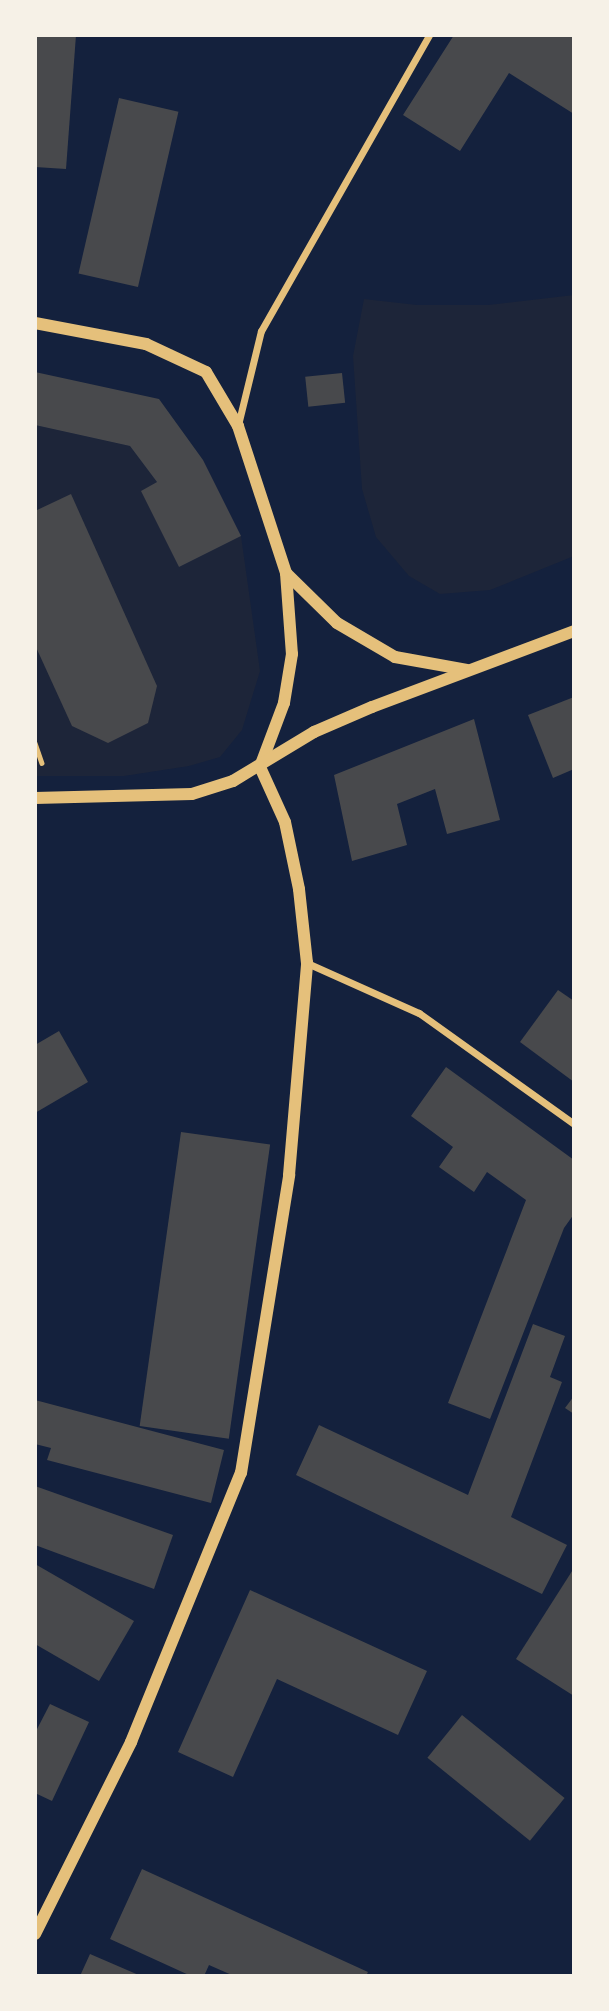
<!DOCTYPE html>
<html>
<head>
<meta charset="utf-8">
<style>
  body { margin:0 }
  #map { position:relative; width:609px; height:2011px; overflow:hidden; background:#14213d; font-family:Cabin,sans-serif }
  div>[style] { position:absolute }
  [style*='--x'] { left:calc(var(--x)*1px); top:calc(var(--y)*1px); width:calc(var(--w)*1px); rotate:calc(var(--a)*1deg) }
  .green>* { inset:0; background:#1d2539 }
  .building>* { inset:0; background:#48494c; transform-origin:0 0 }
  .path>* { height:4.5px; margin:-2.25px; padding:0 2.25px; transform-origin:2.25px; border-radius:2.25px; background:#e5c07b }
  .minor>* { height:7px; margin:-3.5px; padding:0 3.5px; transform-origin:3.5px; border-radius:3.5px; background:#e5c07b }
  .tertiary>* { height:12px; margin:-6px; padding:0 6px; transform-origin:6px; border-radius:6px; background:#e5c07b }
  span { translate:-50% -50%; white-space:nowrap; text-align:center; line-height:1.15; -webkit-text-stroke:7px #f6f1e7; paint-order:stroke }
  .frame { position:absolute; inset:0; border:37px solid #f6f1e7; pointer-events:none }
</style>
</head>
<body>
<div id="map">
  <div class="green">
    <div style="clip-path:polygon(574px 295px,574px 556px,490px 590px,440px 594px,409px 576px,376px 537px,362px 489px,353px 356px,364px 299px,417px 305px,488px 305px)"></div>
    <div style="clip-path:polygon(35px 425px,130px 446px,157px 482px,142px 491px,179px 567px,241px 536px,260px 671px,242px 730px,220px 757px,189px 766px,124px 776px,35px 776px)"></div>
  </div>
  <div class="building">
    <div style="clip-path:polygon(35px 35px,76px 35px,66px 169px,35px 167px)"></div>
    <div style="clip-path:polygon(454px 35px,574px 35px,574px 114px,509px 73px,460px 151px,403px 115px)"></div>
    <div style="left:119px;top:98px;width:61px;height:180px;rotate:13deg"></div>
    <div style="clip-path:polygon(35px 372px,159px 399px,203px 460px,241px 536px,179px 567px,141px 491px,157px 482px,130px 446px,35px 425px)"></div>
    <div style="left:342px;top:373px;width:30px;height:37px;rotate:84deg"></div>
    <div style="clip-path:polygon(71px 494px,157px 686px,148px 723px,108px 743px,72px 726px,35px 645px,35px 511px)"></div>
    <div style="clip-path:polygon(574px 697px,574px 769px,553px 778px,528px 715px)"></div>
    <div style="clip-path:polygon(474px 719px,500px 820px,447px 834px,435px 789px,397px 804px,407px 845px,352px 861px,334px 775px)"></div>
    <div style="clip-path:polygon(558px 990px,574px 1001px,574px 1082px,520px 1042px)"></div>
    <div style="clip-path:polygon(59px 1031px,88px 1082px,35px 1113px,35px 1045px)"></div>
    <div style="clip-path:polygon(446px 1067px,574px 1160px,574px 1214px,564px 1228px,490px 1419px,448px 1403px,526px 1200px,487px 1172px,474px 1192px,439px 1167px,453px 1147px,411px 1116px)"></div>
    <div style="left:181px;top:1132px;width:90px;height:297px;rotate:8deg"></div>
    <div style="clip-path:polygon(533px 1324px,565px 1336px,550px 1377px,562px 1382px,511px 1517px,567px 1545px,542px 1594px,296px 1475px,319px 1425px,468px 1495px)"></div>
    <div style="clip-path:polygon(574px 1396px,574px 1414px,565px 1408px)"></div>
    <div style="clip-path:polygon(35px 1400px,224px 1450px,211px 1503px,47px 1460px,51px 1448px,35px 1444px)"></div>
    <div style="clip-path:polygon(35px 1486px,173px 1535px,154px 1589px,35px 1545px)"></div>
    <div style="clip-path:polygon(35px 1564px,134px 1621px,99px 1681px,35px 1644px)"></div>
    <div style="clip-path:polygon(574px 1568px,574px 1696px,516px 1659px)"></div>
    <div style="clip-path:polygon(250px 1590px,427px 1671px,398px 1735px,277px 1679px,233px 1777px,178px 1752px)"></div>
    <div style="clip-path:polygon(50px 1704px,89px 1722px,52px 1801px,35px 1793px,35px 1733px)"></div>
    <div style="left:462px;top:1715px;width:132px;height:55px;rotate:39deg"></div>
    <div style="clip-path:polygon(142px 1869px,368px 1972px,366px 1976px,234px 1976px,209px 1965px,204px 1976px,191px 1976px,110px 1939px)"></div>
    <div style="clip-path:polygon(90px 1954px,141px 1976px,80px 1976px)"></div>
  </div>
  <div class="path">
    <div style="--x:35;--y:743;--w:21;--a:71"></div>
  </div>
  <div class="minor">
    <div style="--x:238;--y:425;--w:97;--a:-76.3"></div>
    <div style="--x:261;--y:331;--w:340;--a:-60.4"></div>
    <div style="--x:307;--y:963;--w:123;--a:24.1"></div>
    <div style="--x:419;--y:1013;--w:191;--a:35.6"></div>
  </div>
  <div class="tertiary">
    <div style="--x:35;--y:323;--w:113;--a:10.7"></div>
    <div style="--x:146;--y:344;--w:66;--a:25"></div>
    <div style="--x:206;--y:372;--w:63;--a:59.3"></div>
    <div style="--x:238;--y:426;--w:155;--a:71.9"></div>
    <div style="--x:286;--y:573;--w:81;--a:85.8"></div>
    <div style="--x:292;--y:654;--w:50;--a:99.3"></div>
    <div style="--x:284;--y:703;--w:68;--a:110.6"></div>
    <div style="--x:286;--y:573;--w:71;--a:44.4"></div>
    <div style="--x:337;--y:623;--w:67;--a:30.4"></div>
    <div style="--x:395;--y:657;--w:73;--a:10.2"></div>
    <div style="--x:35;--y:798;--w:157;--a:-1.5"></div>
    <div style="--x:192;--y:794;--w:43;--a:-17.6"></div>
    <div style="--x:233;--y:781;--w:95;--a:-31.2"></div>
    <div style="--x:314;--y:732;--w:63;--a:-23.3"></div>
    <div style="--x:372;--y:707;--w:216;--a:-20.6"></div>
    <div style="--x:35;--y:1934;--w:215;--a:-63.4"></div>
    <div style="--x:131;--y:1742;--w:291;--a:-67.8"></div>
    <div style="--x:241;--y:1473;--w:302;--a:-80.8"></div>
    <div style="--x:289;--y:1175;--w:213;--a:-85.1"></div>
    <div style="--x:307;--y:963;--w:74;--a:-96.2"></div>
    <div style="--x:299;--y:889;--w:68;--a:-101.8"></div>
    <div style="--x:285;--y:822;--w:60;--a:-114.4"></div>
  </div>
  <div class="frame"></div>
</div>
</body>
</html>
